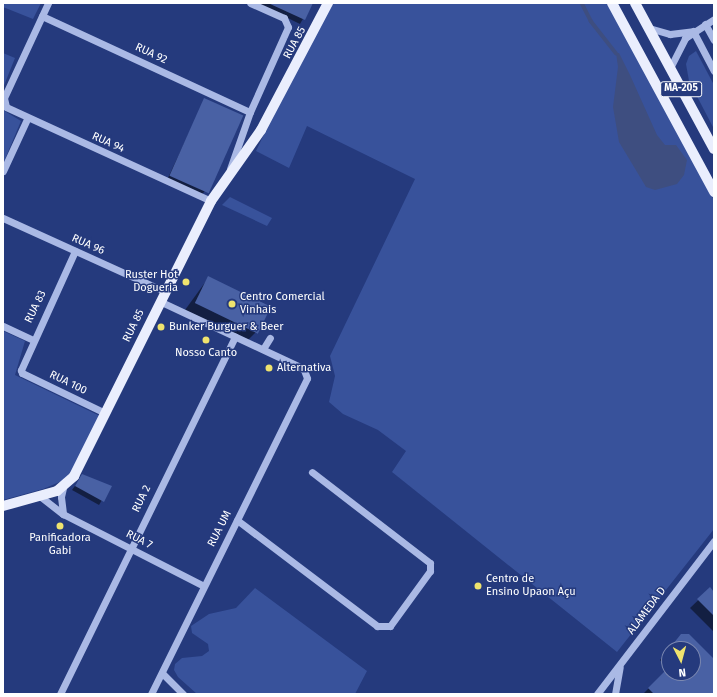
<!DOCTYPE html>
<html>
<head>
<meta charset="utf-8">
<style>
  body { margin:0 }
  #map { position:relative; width:717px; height:697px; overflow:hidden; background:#253a7d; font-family:"Fira Sans",sans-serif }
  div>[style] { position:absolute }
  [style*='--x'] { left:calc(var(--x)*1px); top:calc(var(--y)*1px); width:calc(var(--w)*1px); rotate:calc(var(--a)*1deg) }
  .green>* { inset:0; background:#38529b }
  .water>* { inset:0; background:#3e4e80 }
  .shadow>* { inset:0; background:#0007 }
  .stream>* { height:3.5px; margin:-1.75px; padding:0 1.75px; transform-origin:1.75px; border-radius:1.75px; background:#3e4e80 }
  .building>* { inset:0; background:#4961a4; transform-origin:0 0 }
  .minor>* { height:7px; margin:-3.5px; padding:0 3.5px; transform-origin:3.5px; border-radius:3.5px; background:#aab9e5 }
  .major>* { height:10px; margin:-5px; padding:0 5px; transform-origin:5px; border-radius:5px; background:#eaeefd }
  .dots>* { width:11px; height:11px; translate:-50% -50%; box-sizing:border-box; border:2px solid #253a7d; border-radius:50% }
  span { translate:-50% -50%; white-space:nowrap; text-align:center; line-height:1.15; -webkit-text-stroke:3px #253a7d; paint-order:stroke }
  .shield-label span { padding:1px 3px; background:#253a7d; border:1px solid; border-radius:3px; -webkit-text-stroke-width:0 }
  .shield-label { font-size:10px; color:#fff; font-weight:700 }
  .street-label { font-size:11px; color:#fff }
  .poi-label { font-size:11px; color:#fff }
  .right { translate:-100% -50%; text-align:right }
  .left { translate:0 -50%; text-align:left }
  .frame { position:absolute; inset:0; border:4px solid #fff; pointer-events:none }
  .north { position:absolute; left:661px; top:641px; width:40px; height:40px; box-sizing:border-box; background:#253a7d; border:1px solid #7c89b1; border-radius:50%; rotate:174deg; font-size:11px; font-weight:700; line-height:16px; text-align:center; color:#fff }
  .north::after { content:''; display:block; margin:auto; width:14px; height:18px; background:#efe36e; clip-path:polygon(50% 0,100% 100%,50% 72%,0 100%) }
</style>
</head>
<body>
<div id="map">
  <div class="green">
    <div style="clip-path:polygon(3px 3px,41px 3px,33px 19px,3px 7px)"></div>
    <div style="clip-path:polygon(327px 3px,612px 3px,714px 200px,714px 529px,617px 652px,392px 472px,406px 451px,378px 430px,343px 414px,329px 402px,335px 376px,330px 356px,415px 179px,307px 126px,289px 168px,256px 151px)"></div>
    <div style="clip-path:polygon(696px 51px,714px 85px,714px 129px,689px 81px,686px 64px,689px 56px)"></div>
    <div style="clip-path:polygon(3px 53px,15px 58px,3px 88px)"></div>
    <div style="clip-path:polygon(3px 110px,21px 121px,3px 164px)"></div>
    <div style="clip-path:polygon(230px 197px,272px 218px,267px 226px,222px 205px)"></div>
    <div style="clip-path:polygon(3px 331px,25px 341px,15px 375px,100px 416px,71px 473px,62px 481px,43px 489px,3px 500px)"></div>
    <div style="clip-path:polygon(255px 588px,367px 671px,355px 694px,197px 694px,178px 677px,174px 670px,175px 664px,182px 658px,202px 656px,209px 651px,208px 644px,192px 633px,191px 626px,209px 614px,236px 608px)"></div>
  </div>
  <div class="water">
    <div style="clip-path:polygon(616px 53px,619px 53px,630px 75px,657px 135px,665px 145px,676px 145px,687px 160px,684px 175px,677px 184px,655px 190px,646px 187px,619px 142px,613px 107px,618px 67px)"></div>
  </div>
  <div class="shadow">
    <div style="clip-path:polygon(262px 3px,312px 3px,300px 24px,261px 5px)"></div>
    <div style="clip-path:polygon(205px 99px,205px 191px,201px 195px,167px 180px)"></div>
    <div style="clip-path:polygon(209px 277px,256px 332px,248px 340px,185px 310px)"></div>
    <div style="clip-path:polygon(83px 475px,110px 487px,99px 505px,72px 490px)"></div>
    <div style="clip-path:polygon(710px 589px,714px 593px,714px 632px,690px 608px)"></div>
    <div style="clip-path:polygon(evenodd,681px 635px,714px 661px,714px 694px,643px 694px,668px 669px,660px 660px,681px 635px,669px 649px,693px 649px,693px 673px,669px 673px,669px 649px)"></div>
  </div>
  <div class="stream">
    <div style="--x:582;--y:3;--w:20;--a:63"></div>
    <div style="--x:591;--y:21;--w:41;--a:52"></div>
  </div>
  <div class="building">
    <div style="clip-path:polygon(268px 3px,313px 3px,305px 20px)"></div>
    <div style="left:204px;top:98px;width:43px;height:85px;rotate:24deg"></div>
    <div style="left:208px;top:276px;width:70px;height:30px;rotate:26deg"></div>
    <div style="clip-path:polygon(82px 474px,112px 486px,104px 502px,75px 486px)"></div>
    <div style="clip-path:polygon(710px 587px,714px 592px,714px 616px,697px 599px)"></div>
    <div style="clip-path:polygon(681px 634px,689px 634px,714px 659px,714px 694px,654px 694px,648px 688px,669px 667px,669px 673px,693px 673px,693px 649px,669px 649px)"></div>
  </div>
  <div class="minor">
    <div style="--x:48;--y:3;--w:105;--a:114.9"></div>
    <div style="--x:4;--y:98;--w:9;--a:77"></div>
    <div style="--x:6;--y:107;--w:226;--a:24.6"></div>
    <div style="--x:42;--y:16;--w:229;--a:24.8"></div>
    <div style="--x:705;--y:24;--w:18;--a:61"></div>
    <div style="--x:649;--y:28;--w:22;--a:16"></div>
    <div style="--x:670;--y:34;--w:23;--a:-7"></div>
    <div style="--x:693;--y:31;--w:45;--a:62.3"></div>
    <div style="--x:670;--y:68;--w:34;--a:-63"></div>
    <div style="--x:685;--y:38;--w:35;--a:-33"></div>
    <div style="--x:230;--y:169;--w:60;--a:-70.7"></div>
    <div style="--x:250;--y:112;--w:93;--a:-65.9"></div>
    <div style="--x:288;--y:27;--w:10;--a:-114"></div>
    <div style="--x:284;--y:18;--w:37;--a:-156"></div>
    <div style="--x:3;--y:171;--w:57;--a:-65.2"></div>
    <div style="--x:3;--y:218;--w:177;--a:24.4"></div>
    <div style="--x:75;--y:251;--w:131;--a:114.4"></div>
    <div style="--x:21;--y:370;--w:3;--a:72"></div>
    <div style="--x:22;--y:373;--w:92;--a:25.7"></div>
    <div style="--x:3;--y:326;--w:33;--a:25"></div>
    <div style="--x:263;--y:349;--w:13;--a:-58"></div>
    <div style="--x:63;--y:488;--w:9;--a:103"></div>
    <div style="--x:61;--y:497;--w:17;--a:83"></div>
    <div style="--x:41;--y:497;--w:28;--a:38"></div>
    <div style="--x:63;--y:514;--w:158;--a:27.1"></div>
    <div style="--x:237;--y:520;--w:176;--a:37.1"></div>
    <div style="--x:377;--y:626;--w:13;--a:0"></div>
    <div style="--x:390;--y:626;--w:68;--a:-54"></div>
    <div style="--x:430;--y:571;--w:8;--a:-90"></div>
    <div style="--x:430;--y:563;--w:149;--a:-142.4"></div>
    <div style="--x:162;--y:673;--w:30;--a:45"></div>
    <div style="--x:60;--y:694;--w:398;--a:-63.9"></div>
    <div style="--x:151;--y:694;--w:352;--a:-63.7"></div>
    <div style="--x:307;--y:378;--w:9;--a:-111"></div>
    <div style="--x:304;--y:370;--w:7;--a:-146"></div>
    <div style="--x:298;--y:366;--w:153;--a:-154.9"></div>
    <div style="--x:597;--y:694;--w:193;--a:-52.6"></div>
    <div style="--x:615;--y:694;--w:27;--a:-80"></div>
  </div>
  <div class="major">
    <div style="--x:612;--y:3;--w:215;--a:61.6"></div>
    <div style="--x:635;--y:3;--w:166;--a:61.6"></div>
    <div style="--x:3;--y:506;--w:56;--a:-15.5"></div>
    <div style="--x:57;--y:491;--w:23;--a:-41"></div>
    <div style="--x:74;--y:476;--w:307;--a:-63.5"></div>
    <div style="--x:211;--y:201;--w:87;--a:-54.8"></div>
    <div style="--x:261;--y:130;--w:144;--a:-62.2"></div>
  </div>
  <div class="dots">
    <div style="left:186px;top:282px;background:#efe36e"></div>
    <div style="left:232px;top:304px;background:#efe36e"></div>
    <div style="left:161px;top:327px;background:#efe36e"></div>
    <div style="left:206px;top:340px;background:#efe36e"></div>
    <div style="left:269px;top:368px;background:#efe36e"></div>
    <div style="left:60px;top:526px;background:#efe36e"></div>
    <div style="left:478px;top:586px;background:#efe36e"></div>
  </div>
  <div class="shield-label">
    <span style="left:681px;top:89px">MA-205</span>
  </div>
  <div class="street-label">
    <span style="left:295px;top:43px;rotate:-62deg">RUA 85</span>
    <span style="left:151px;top:54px;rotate:25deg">RUA 92</span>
    <span style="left:108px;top:143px;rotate:24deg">RUA 94</span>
    <span style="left:88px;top:245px;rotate:24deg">RUA 96</span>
    <span style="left:36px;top:307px;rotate:-64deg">RUA 83</span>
    <span style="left:134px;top:326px;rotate:-64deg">RUA 85</span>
    <span style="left:68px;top:383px;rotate:26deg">RUA 100</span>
    <span style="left:142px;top:499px;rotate:-64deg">RUA 2</span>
    <span style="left:220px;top:529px;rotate:-63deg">RUA UM</span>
    <span style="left:139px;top:540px;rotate:27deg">RUA 7</span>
    <span style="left:647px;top:611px;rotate:-53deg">ALAMEDA D</span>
  </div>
  <div class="poi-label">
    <span class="right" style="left:178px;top:282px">Ruster Hot<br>Dogueria</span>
    <span class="left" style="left:240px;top:304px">Centro Comercial<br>Vinhais</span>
    <span class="left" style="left:169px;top:327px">Bunker Burguer &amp; Beer</span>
    <span style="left:206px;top:353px">Nosso Canto</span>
    <span class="left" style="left:277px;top:368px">Alternativa</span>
    <span style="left:60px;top:545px">Panificadora<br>Gabi</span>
    <span class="left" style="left:486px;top:586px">Centro de<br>Ensino Upaon Açu</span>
  </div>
  <div class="frame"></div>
  <div class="north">N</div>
</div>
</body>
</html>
